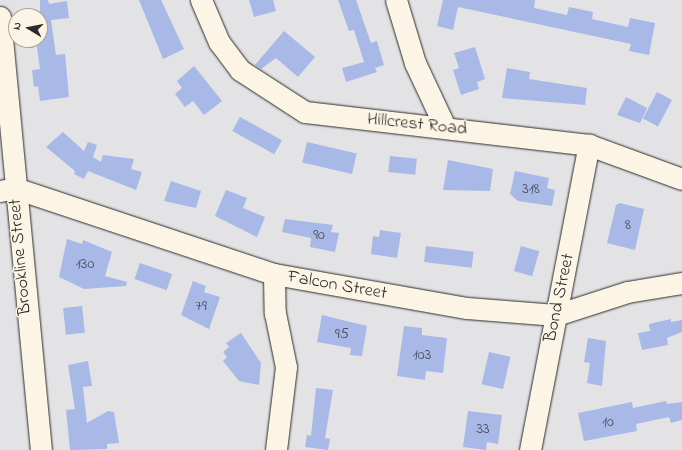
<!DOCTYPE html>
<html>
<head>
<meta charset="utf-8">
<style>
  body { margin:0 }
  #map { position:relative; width:682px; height:450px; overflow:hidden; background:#e3e3e6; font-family:"Indie Flower",sans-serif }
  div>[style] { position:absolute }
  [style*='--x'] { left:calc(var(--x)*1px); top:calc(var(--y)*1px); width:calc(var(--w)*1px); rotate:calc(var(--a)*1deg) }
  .building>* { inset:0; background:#a8b8e7; transform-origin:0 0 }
  .roads { filter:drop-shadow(0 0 1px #2b2b2b) drop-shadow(0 0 1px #2b2b2b) }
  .minor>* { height:21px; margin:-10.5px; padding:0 10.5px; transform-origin:10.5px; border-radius:10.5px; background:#fcf5e5 }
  span { translate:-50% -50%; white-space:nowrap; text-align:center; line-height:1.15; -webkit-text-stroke:3px #fcf5e5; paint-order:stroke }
  .number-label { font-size:16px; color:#4a4e5a }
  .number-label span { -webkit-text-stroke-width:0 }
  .street-label { font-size:18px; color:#2b2b2b }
  .north { position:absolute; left:8px; top:8px; width:40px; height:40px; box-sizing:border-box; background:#fcf5e5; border:1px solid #a8a49b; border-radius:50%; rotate:280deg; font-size:11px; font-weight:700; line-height:16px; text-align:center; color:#2b2b2b }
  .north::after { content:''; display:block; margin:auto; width:14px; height:18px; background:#2b2b2b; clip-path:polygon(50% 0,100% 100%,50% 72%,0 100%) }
</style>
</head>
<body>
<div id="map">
  <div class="building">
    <div style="clip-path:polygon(40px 0,48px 0,49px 4px,67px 1px,69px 18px,51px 20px,56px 55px,65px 54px,69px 97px,40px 101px,38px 86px,34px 87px,32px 70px,40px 69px,36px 40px,40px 40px)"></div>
    <div style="clip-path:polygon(139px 0,161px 0,184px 49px,163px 59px)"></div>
    <div style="clip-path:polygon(249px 0,273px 0,276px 11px,254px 17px)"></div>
    <div style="clip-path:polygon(338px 0,356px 0,371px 43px,377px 41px,384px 65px,375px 68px,377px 72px,346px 82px,342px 68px,364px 62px,354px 30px,349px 31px)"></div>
    <div style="clip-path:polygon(443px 0,535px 0,534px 8px,567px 15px,569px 7px,593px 12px,592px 19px,628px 27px,630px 18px,655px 23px,649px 55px,629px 51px,631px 44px,458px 7px,453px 30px,437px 26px)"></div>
    <div style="clip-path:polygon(284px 31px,315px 57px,298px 77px,276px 58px,261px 69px,255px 65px)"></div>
    <div style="clip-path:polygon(475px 47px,485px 79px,477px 82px,479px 89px,461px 95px,453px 70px,459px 68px,454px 53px)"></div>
    <div style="clip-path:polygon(194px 66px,222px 101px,204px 115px,193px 101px,185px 107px,175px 94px,182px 88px,177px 81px)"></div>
    <div style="clip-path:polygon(507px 68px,530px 72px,529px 79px,587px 88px,585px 105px,502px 98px)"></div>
    <div style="left:657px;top:92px;width:17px;height:30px;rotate:28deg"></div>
    <div style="clip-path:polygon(626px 97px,647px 108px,640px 123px,617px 115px)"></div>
    <div style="left:240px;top:117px;width:48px;height:16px;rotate:29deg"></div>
    <div style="clip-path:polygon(63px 132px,84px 151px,88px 142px,97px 145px,93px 157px,101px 162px,103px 155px,134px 159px,131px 169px,142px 172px,136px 190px,88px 171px,84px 179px,74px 174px,75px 171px,46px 147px)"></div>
    <div style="left:307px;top:142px;width:51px;height:21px;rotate:13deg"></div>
    <div style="left:390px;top:156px;width:27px;height:16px;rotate:6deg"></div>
    <div style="clip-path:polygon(448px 160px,493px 169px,490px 191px,443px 190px)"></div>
    <div style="clip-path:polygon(515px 171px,549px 178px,547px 188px,555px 190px,552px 206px,518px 201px,510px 194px)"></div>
    <div style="clip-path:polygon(171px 181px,201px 191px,196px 208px,164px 201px)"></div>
    <div style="clip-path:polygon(226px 190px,247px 198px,243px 208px,265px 217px,257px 237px,215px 216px)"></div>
    <div style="clip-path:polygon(620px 203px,644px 209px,635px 250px,607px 243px,616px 205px)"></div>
    <div style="clip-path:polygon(285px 219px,333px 225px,331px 232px,339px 233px,335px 252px,310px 247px,311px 238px,282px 232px)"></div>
    <div style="clip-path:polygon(380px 230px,401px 233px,397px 258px,371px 254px,373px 236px,379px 237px)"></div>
    <div style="clip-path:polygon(67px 239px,82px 244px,83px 240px,112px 252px,105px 276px,127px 282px,126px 286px,84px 289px,59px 277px)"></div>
    <div style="left:426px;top:246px;width:48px;height:16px;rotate:7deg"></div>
    <div style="left:521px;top:246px;width:19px;height:26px;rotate:16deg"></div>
    <div style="left:140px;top:263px;width:34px;height:17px;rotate:19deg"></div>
    <div style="clip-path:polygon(193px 281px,206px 286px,204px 292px,220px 297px,209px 329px,181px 315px)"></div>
    <div style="left:82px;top:306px;width:27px;height:19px;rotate:84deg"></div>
    <div style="clip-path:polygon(322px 315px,367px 326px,362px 356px,350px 355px,351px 348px,317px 342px)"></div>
    <div style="clip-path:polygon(671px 319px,671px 322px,682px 320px,682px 332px,667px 338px,668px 345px,642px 350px,638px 333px,650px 331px,649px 324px)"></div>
    <div style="clip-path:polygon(404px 326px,422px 328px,422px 335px,447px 338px,443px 373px,426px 371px,425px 380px,397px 376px)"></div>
    <div style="clip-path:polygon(241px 333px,261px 363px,259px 385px,239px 381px,223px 361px,227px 357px,223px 352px,229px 347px,226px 343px)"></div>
    <div style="clip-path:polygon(588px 338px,606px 341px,602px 386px,587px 383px,590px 363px,584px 362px)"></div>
    <div style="left:489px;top:352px;width:22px;height:33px;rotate:13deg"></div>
    <div style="clip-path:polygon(88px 361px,92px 386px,83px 387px,87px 423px,108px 411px,114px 412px,119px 443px,107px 444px,107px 449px,70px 450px,66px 410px,75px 409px,68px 365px)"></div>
    <div style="clip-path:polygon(316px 388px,333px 390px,325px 438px,330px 439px,328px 450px,305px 447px,307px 435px,311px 436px)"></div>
    <div style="clip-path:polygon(666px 401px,667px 404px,682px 402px,682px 420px,671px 423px,669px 417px,636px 424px,637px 431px,584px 441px,578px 413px,632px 402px,633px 408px)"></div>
    <div style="clip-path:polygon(468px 411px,502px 415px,498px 444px,487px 442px,486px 450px,463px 447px)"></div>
  </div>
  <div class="roads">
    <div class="minor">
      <div style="--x:201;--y:0;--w:46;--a:66.8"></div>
      <div style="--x:219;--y:42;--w:35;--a:53"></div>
      <div style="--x:240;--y:70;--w:77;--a:32.9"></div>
      <div style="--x:305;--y:112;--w:286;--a:6.6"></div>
      <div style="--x:589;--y:145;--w:99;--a:20.1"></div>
      <div style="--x:396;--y:0;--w:66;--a:73.2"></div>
      <div style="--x:415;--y:63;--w:71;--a:64.9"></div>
      <div style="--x:0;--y:17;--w:435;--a:84.6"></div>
      <div style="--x:0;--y:191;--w:15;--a:-11"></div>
      <div style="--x:15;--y:188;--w:273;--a:18.4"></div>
      <div style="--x:274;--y:274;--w:196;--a:10"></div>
      <div style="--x:467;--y:308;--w:89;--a:4.5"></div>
      <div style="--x:556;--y:315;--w:75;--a:-17.9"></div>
      <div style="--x:627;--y:292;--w:56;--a:-9.3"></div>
      <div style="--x:274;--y:274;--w:39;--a:89"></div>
      <div style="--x:275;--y:313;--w:55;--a:78.5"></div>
      <div style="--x:286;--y:367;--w:84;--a:96.9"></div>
      <div style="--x:530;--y:450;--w:311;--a:-79.1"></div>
    </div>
  </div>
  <div class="number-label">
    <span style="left:531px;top:189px">318</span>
    <span style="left:628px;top:225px">8</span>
    <span style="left:319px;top:235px">90</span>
    <span style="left:85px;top:264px">130</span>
    <span style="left:201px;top:306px">79</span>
    <span style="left:342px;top:334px">95</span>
    <span style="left:422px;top:355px">103</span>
    <span style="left:608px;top:422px">10</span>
    <span style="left:483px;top:429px">33</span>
  </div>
  <div class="street-label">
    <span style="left:417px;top:125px;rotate:6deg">Hillcrest Road</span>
    <span style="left:21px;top:257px;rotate:-95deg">Brookline Street</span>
    <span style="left:337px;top:286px;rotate:10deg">Falcon Street</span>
    <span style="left:560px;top:298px;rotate:-78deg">Bond Street</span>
  </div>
  <div class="north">N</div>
</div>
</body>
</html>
